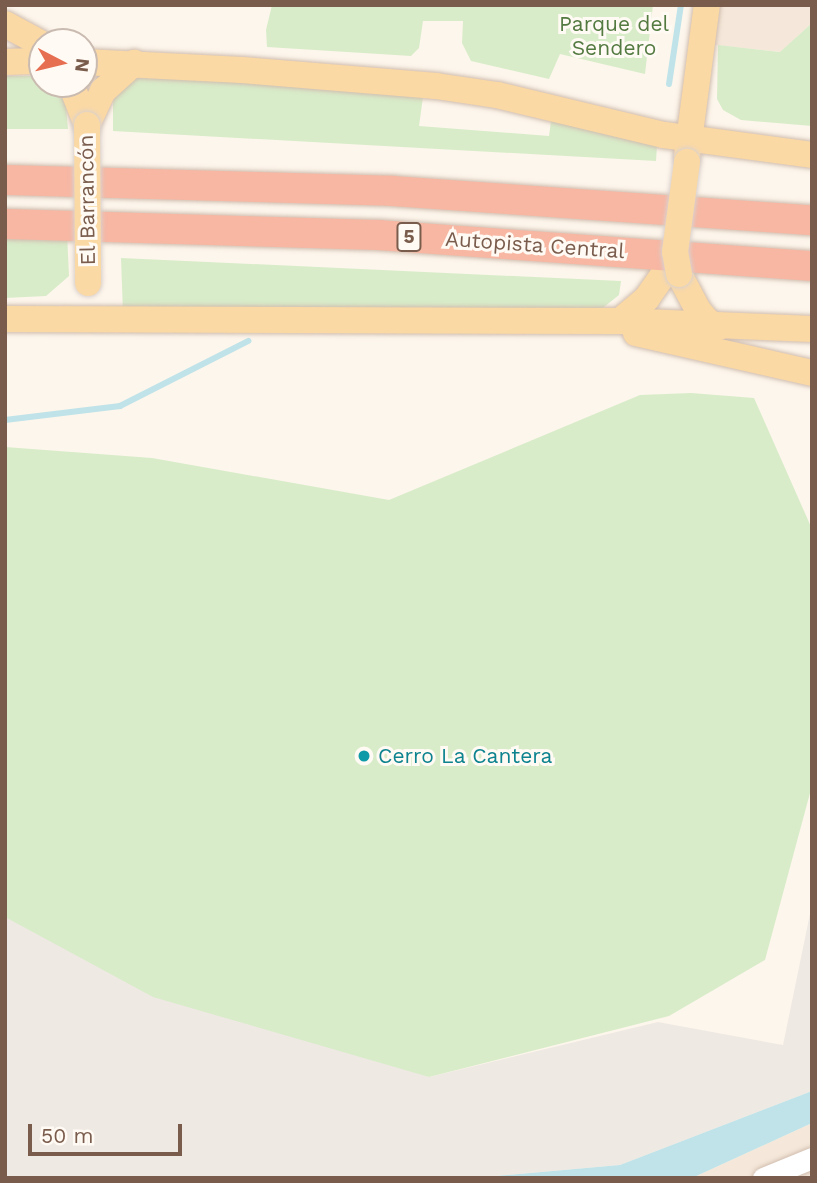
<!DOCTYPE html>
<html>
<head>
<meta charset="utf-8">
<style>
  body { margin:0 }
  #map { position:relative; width:817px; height:1183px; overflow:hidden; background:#fdf6ec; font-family:"Work Sans",sans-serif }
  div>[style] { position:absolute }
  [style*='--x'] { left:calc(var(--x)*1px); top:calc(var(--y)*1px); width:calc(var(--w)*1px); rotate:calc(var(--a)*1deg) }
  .residential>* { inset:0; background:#f5e8da }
  .industrial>* { inset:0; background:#efe9e4 }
  .green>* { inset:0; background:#d8ecc9 }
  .water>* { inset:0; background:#bfe3e8 }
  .stream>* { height:6px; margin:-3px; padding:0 3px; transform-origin:3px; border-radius:3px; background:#bfe3e8 }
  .roads { filter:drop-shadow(0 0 2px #d1beb0) drop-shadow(0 0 2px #d1beb0) }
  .minor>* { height:21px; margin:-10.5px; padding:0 10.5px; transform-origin:10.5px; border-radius:10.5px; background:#fff }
  .major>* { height:26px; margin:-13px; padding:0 13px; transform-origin:13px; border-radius:13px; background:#fbd9a5 }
  .highway>* { height:30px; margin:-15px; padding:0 15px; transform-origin:15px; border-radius:15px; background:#f7b7a3 }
  .bridges { filter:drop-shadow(0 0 2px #dad1cd) drop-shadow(0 0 2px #dad1cd) }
  .major-bridge>* { height:26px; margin:-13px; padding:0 13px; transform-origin:13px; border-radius:13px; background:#fbd9a5 }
  .dots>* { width:19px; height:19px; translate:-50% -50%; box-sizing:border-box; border:4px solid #fffaf3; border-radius:50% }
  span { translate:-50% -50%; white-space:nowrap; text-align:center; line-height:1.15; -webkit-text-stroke:6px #fffaf3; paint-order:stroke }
  .shield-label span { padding:2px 5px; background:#fffaf3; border:2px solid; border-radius:5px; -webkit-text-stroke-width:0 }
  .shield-label { font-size:19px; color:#7a5c4d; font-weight:700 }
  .park-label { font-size:21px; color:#537a41 }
  .street-label { font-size:21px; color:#7a5c4d }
  .culture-label { font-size:21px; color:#0d838f }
  .left { translate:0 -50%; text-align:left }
  .frame { position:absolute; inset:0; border:7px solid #7a5c4d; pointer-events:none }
  .north { position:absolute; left:28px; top:28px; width:70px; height:70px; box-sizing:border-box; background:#fffaf3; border:2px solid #cabbb1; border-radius:50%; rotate:97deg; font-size:19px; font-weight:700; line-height:28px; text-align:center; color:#7a5c4d }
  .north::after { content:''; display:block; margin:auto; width:24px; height:32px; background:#e76f51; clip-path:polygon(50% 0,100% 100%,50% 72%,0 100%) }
  .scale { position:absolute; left:28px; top:1124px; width:154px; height:32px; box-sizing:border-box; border:4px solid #7a5c4d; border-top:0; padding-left:9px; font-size:21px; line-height:24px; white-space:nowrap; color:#7a5c4d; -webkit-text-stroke:5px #fffaf3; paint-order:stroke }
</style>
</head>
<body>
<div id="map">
  <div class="residential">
    <div style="clip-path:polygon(718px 5px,812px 5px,812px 23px,781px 52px,714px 45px)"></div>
    <div style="clip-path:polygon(812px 1123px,812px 1178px,692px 1178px)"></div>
  </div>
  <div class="industrial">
    <div style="clip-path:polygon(812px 904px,812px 1091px,620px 1165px,475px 1178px,5px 1178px,5px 917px,429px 1077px,658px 1022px,783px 1045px)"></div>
  </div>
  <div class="green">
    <div style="clip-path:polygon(272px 5px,653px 5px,645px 74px,560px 54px,549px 79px,471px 61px,462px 43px,463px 21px,423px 21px,419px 48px,411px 56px,267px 47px,266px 30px)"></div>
    <div style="clip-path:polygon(812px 23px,812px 126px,741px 120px,723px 110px,717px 99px,718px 45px,780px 52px)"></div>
    <div style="clip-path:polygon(5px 76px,42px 76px,42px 84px,56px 84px,66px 106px,68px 129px,5px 129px)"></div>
    <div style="clip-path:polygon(131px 77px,424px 90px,419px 126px,549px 136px,552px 114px,657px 146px,656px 161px,113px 131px,113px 102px,117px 92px)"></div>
    <div style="clip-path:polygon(5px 232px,67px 232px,69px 276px,46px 296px,5px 298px)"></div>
    <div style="clip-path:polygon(121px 258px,621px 281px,619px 295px,599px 311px,123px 313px)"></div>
    <div style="clip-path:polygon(691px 393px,754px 398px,812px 529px,810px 793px,765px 960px,669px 1016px,429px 1077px,153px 997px,5px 917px,5px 447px,152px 458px,389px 500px,640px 395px)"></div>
  </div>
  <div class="water">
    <div style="clip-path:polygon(812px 1091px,812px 1123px,692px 1178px,475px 1178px,620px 1165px)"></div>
  </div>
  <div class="stream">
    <div style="--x:669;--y:84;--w:80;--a:-81.4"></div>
    <div style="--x:5;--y:420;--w:116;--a:-6.9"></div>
    <div style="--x:120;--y:406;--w:144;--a:-26.9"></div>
  </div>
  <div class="roads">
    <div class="minor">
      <div style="--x:763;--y:1178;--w:53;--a:-22.2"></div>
    </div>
    <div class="major">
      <div style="--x:5;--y:24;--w:42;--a:28.4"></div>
      <div style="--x:5;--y:62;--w:37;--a:-2"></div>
      <div style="--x:84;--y:62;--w:158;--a:2.9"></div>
      <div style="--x:242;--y:70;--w:195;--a:4.7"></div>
      <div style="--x:436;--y:86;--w:62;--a:8.4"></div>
      <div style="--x:497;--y:95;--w:172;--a:13.5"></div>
      <div style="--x:664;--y:135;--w:149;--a:7.7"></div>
      <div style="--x:71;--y:84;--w:44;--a:68.7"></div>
      <div style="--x:87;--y:125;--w:38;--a:-65"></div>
      <div style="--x:103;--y:91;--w:42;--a:-42.1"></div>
      <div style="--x:687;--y:156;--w:152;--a:-82.5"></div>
      <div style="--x:679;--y:274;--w:41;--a:62.2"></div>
      <div style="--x:698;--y:310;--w:16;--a:50"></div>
      <div style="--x:708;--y:322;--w:12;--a:24"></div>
      <div style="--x:5;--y:319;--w:615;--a:0.19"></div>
      <div style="--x:620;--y:321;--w:192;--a:2.4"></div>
      <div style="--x:620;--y:321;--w:35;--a:-40"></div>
      <div style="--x:647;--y:298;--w:32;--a:-55"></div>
      <div style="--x:636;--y:333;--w:180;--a:12.8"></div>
    </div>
    <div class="highway">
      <div style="--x:5;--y:180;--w:388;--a:1.6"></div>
      <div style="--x:393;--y:191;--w:420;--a:4"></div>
      <div style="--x:5;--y:224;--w:374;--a:1.7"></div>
      <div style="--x:379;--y:235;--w:434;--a:4.1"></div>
    </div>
  </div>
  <div class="bridges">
    <div class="major-bridge">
      <div style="--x:87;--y:125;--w:158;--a:89.6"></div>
      <div style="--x:679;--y:274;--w:22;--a:-100"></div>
      <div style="--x:675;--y:252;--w:91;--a:-82.4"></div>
    </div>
  </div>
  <div class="dots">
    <div style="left:364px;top:756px;background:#0f9aa8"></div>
  </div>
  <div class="shield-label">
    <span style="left:409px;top:237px">5</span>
  </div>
  <div class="park-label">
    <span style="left:614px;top:36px">Parque del<br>Sendero</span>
  </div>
  <div class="street-label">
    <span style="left:87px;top:200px;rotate:-91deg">El Barrancón</span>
    <span style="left:535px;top:245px;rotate:4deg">Autopista Central</span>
  </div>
  <div class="culture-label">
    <span class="left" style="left:378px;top:756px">Cerro La Cantera</span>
  </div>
  <div class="frame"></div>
  <div class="north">N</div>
  <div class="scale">50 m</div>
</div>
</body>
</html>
